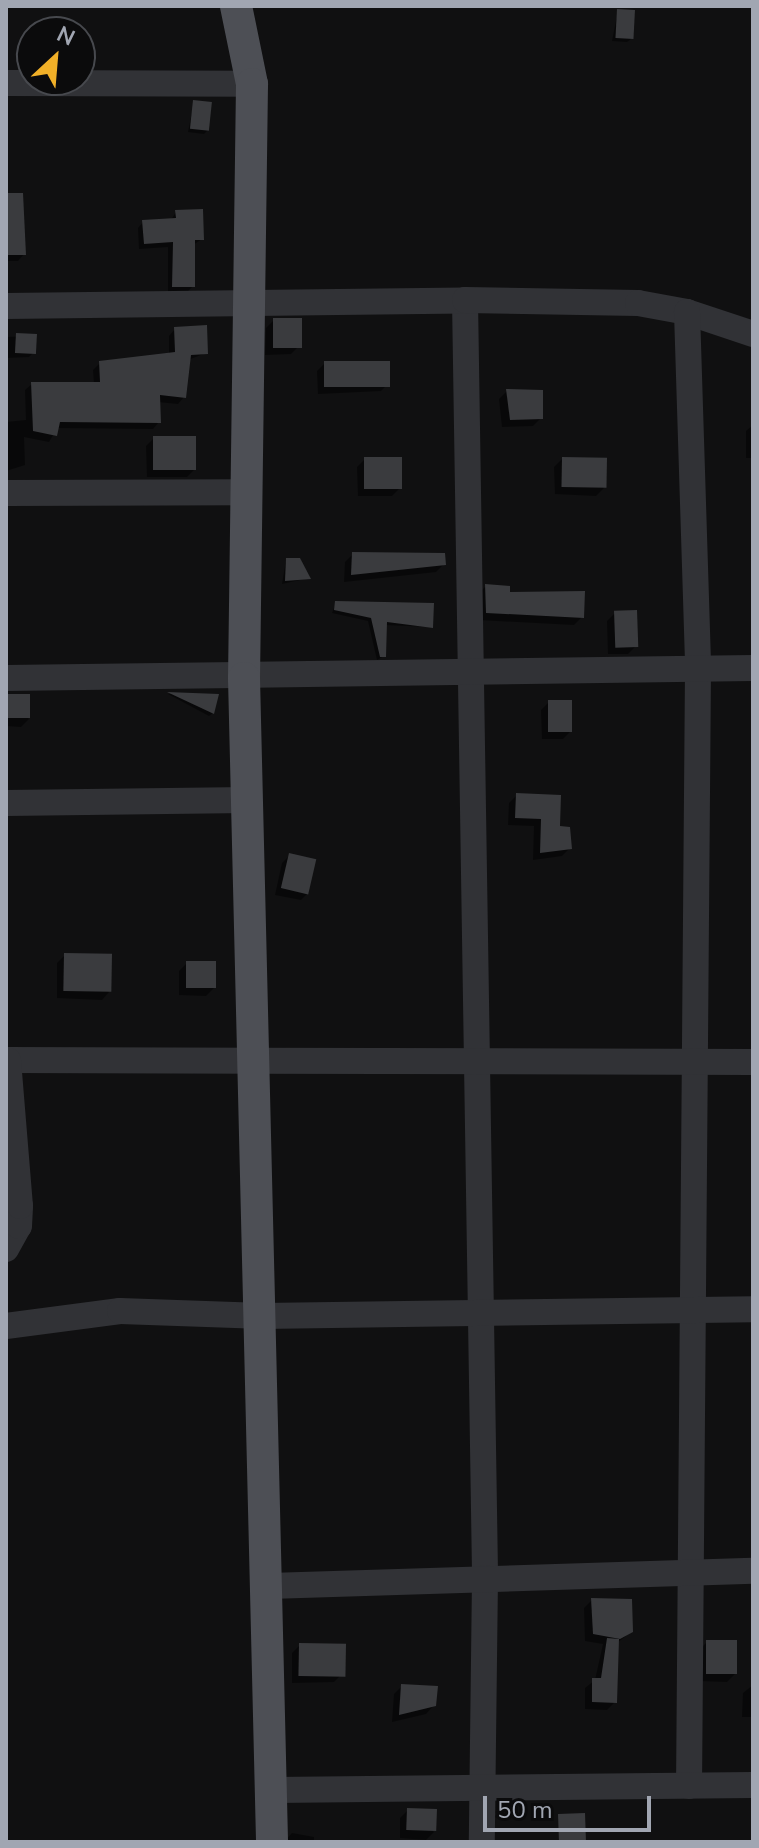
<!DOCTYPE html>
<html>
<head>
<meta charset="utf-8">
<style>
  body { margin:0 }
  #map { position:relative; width:759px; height:1848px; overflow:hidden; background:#101011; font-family:"Nunito Sans",sans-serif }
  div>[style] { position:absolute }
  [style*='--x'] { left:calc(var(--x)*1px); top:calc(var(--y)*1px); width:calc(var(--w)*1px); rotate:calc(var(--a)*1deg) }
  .shadow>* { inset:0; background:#0007 }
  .building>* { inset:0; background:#3a3b3e; transform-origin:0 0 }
  .minor>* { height:26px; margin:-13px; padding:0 13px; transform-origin:13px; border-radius:13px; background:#313236 }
  .major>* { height:32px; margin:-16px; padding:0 16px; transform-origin:16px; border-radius:16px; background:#4d4f55 }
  span { translate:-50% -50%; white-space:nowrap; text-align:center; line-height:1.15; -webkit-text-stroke:6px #0b0b0c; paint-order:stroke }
  .frame { position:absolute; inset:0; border:8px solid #a1a6b2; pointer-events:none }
  .north { position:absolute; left:16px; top:16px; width:80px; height:80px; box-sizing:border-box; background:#0b0b0c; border:2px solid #47494e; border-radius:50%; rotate:26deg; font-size:22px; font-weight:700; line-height:32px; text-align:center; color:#a1a6b2 }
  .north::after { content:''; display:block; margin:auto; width:28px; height:36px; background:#f1b028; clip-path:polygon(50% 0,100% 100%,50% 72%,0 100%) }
  .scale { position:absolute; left:483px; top:1796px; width:168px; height:36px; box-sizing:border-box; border:4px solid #a1a6b2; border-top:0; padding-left:10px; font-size:24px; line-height:28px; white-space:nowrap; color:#a1a6b2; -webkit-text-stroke:6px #0b0b0c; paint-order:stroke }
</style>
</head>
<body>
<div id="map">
  <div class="shadow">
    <div style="clip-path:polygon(618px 11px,631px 39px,627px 42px,612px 41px)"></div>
    <div style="clip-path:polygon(194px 102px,208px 130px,204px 134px,188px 132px)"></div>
    <div style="clip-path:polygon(6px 195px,24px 254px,18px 261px,6px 261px)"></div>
    <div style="clip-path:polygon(176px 212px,202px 239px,193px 245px,193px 286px,187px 292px,168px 292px,168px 247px,139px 249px,138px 228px,143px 222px,171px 220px)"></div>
    <div style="clip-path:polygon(274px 320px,299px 346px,291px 354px,265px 355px,266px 328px)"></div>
    <div style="clip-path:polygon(175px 329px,206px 353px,188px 360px,184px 397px,178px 404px,158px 402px,159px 422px,153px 429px,57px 428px,49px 442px,24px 437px,25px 465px,6px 471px,6px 422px,26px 420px,25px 390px,32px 384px,94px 384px,93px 370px,100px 363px,169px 355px,169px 336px)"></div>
    <div style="clip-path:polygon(35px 336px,35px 351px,29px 357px,6px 358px,6px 337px)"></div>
    <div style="clip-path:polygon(325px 363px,389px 383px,381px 391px,318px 394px,317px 371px)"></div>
    <div style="clip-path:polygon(507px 391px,541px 418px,533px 426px,502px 427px,499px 399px)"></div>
    <div style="clip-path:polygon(753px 425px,753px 458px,746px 458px,746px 431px)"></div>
    <div style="clip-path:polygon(154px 438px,195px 469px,187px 477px,147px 477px,146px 446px)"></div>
    <div style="clip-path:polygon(365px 459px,400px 488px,392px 496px,358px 496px,357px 467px)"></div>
    <div style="clip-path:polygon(562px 459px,604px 488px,596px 496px,555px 494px,554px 467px)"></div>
    <div style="clip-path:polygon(353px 554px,444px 564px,436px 572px,344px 582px,345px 562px)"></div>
    <div style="clip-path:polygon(286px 560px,309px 578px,282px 584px)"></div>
    <div style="clip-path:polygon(486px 586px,508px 594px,582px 617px,574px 625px,479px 620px,478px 594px)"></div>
    <div style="clip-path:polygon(336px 603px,431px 627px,385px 625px,384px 656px,377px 660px,368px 621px,332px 613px)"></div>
    <div style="clip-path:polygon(615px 613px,636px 646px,628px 654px,608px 654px,607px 621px)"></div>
    <div style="clip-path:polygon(168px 694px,216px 696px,213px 713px,209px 716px)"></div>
    <div style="clip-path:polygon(6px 695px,29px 719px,21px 727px,6px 726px)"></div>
    <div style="clip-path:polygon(549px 702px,571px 731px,563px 739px,542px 739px,541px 710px)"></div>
    <div style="clip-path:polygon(517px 795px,558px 827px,570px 848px,562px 856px,533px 860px,534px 826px,508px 825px,509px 803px)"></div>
    <div style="clip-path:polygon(290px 855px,309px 892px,301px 900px,275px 895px,282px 863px)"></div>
    <div style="clip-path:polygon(65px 955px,109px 992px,102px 1000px,57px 998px,57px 963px)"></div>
    <div style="clip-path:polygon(187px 963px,214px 988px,206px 996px,179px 995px,179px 971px)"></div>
    <div style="clip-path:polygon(592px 1600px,631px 1632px,617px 1643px,615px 1702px,607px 1710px,585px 1709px,585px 1688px,595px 1680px,603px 1644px,585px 1641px,584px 1608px)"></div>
    <div style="clip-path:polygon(707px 1642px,735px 1674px,727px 1682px,699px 1681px,699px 1650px)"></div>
    <div style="clip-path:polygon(300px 1645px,342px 1674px,334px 1682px,292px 1683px,292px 1653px)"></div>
    <div style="clip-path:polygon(753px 1685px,753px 1717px,742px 1717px,743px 1693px)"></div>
    <div style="clip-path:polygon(402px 1686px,434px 1705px,426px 1714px,392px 1722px,394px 1694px)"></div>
    <div style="clip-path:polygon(408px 1810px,434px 1832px,426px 1840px,400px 1838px,400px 1818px)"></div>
    <div style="clip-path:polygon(292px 1833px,314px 1837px,314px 1842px,284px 1842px)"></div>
  </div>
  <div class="building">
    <div style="left:617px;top:9px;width:18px;height:29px;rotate:3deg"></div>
    <div style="left:193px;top:100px;width:19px;height:29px;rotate:6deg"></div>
    <div style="clip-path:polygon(6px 193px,23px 193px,26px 255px,6px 255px)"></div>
    <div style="clip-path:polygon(203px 209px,204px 240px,195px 240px,195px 287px,172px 287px,173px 242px,144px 244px,142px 220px,176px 218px,175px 210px)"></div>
    <div style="left:273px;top:318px;width:29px;height:30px"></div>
    <div style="clip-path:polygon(207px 325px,208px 354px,191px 355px,186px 398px,160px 395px,161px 423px,60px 422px,57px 436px,33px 431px,31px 382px,100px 382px,99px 361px,175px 352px,174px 327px)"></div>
    <div style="left:16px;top:333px;width:21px;height:20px;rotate:3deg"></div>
    <div style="left:324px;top:361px;width:66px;height:26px"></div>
    <div style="clip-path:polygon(506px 389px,543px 390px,543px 419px,510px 420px)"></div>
    <div style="left:153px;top:436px;width:43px;height:34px"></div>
    <div style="left:364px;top:457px;width:38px;height:32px"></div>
    <div style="left:562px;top:457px;width:45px;height:30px;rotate:1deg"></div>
    <div style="clip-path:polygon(352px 552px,445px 553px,446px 565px,351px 575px)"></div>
    <div style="clip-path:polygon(286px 558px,300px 558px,311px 579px,285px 581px)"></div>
    <div style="clip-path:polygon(485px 584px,510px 586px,510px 592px,585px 591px,584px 618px,486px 613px)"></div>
    <div style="clip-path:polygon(335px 601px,434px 603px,433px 628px,387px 622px,386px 657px,380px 657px,371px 618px,334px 610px)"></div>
    <div style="left:637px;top:610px;width:37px;height:23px;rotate:88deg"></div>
    <div style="clip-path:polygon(167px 692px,219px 694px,214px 714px)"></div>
    <div style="left:6px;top:694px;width:24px;height:24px"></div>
    <div style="left:548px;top:700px;width:24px;height:32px"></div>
    <div style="clip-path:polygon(516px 793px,561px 795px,560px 826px,570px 827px,572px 849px,540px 853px,541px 819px,515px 818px)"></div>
    <div style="left:289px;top:853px;width:28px;height:36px;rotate:13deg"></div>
    <div style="left:64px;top:953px;width:48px;height:38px;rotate:1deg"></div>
    <div style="left:186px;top:961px;width:30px;height:27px"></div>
    <div style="clip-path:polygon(591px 1598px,632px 1599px,633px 1632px,620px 1639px,593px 1634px)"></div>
    <div style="clip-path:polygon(607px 1638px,619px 1639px,617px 1703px,592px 1702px,592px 1678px,601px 1678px)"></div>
    <div style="left:706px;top:1640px;width:31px;height:34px"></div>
    <div style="left:299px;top:1643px;width:47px;height:33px;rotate:1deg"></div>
    <div style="clip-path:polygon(401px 1684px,438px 1686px,436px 1706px,399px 1715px)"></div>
    <div style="left:407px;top:1808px;width:30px;height:22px;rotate:2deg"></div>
    <div style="left:585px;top:1813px;width:29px;height:27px;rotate:88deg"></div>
  </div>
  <div class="minor">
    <div style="--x:6;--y:83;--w:246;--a:0.2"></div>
    <div style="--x:465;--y:300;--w:1278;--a:89.1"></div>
    <div style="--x:485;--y:1578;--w:264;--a:90.7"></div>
    <div style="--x:6;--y:306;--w:459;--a:-0.7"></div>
    <div style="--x:465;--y:300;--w:173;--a:1"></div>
    <div style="--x:638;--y:303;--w:50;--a:10.4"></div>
    <div style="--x:687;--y:312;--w:70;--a:18.4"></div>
    <div style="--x:687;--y:312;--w:357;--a:88.2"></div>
    <div style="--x:698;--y:669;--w:1117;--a:90.46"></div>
    <div style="--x:6;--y:493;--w:237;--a:-0.2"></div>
    <div style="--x:6;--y:678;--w:747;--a:-0.77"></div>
    <div style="--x:6;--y:803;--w:242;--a:-0.7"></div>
    <div style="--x:6;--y:1060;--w:747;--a:0.15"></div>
    <div style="--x:6;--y:1249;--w:26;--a:-61"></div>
    <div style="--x:19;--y:1226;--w:20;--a:-87"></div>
    <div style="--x:20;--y:1206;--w:146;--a:-94.7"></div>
    <div style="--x:6;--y:1326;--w:115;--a:-7.5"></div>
    <div style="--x:120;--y:1311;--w:142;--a:2"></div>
    <div style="--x:262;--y:1316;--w:491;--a:-0.8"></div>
    <div style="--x:269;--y:1586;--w:484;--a:-1.8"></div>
    <div style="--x:274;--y:1790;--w:479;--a:-0.6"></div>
  </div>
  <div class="major">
    <div style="--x:236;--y:6;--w:80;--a:78.4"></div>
    <div style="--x:252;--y:84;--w:594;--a:90.77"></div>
    <div style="--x:244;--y:678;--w:1164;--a:88.62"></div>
  </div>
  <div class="frame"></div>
  <div class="north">N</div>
  <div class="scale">50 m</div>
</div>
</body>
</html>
